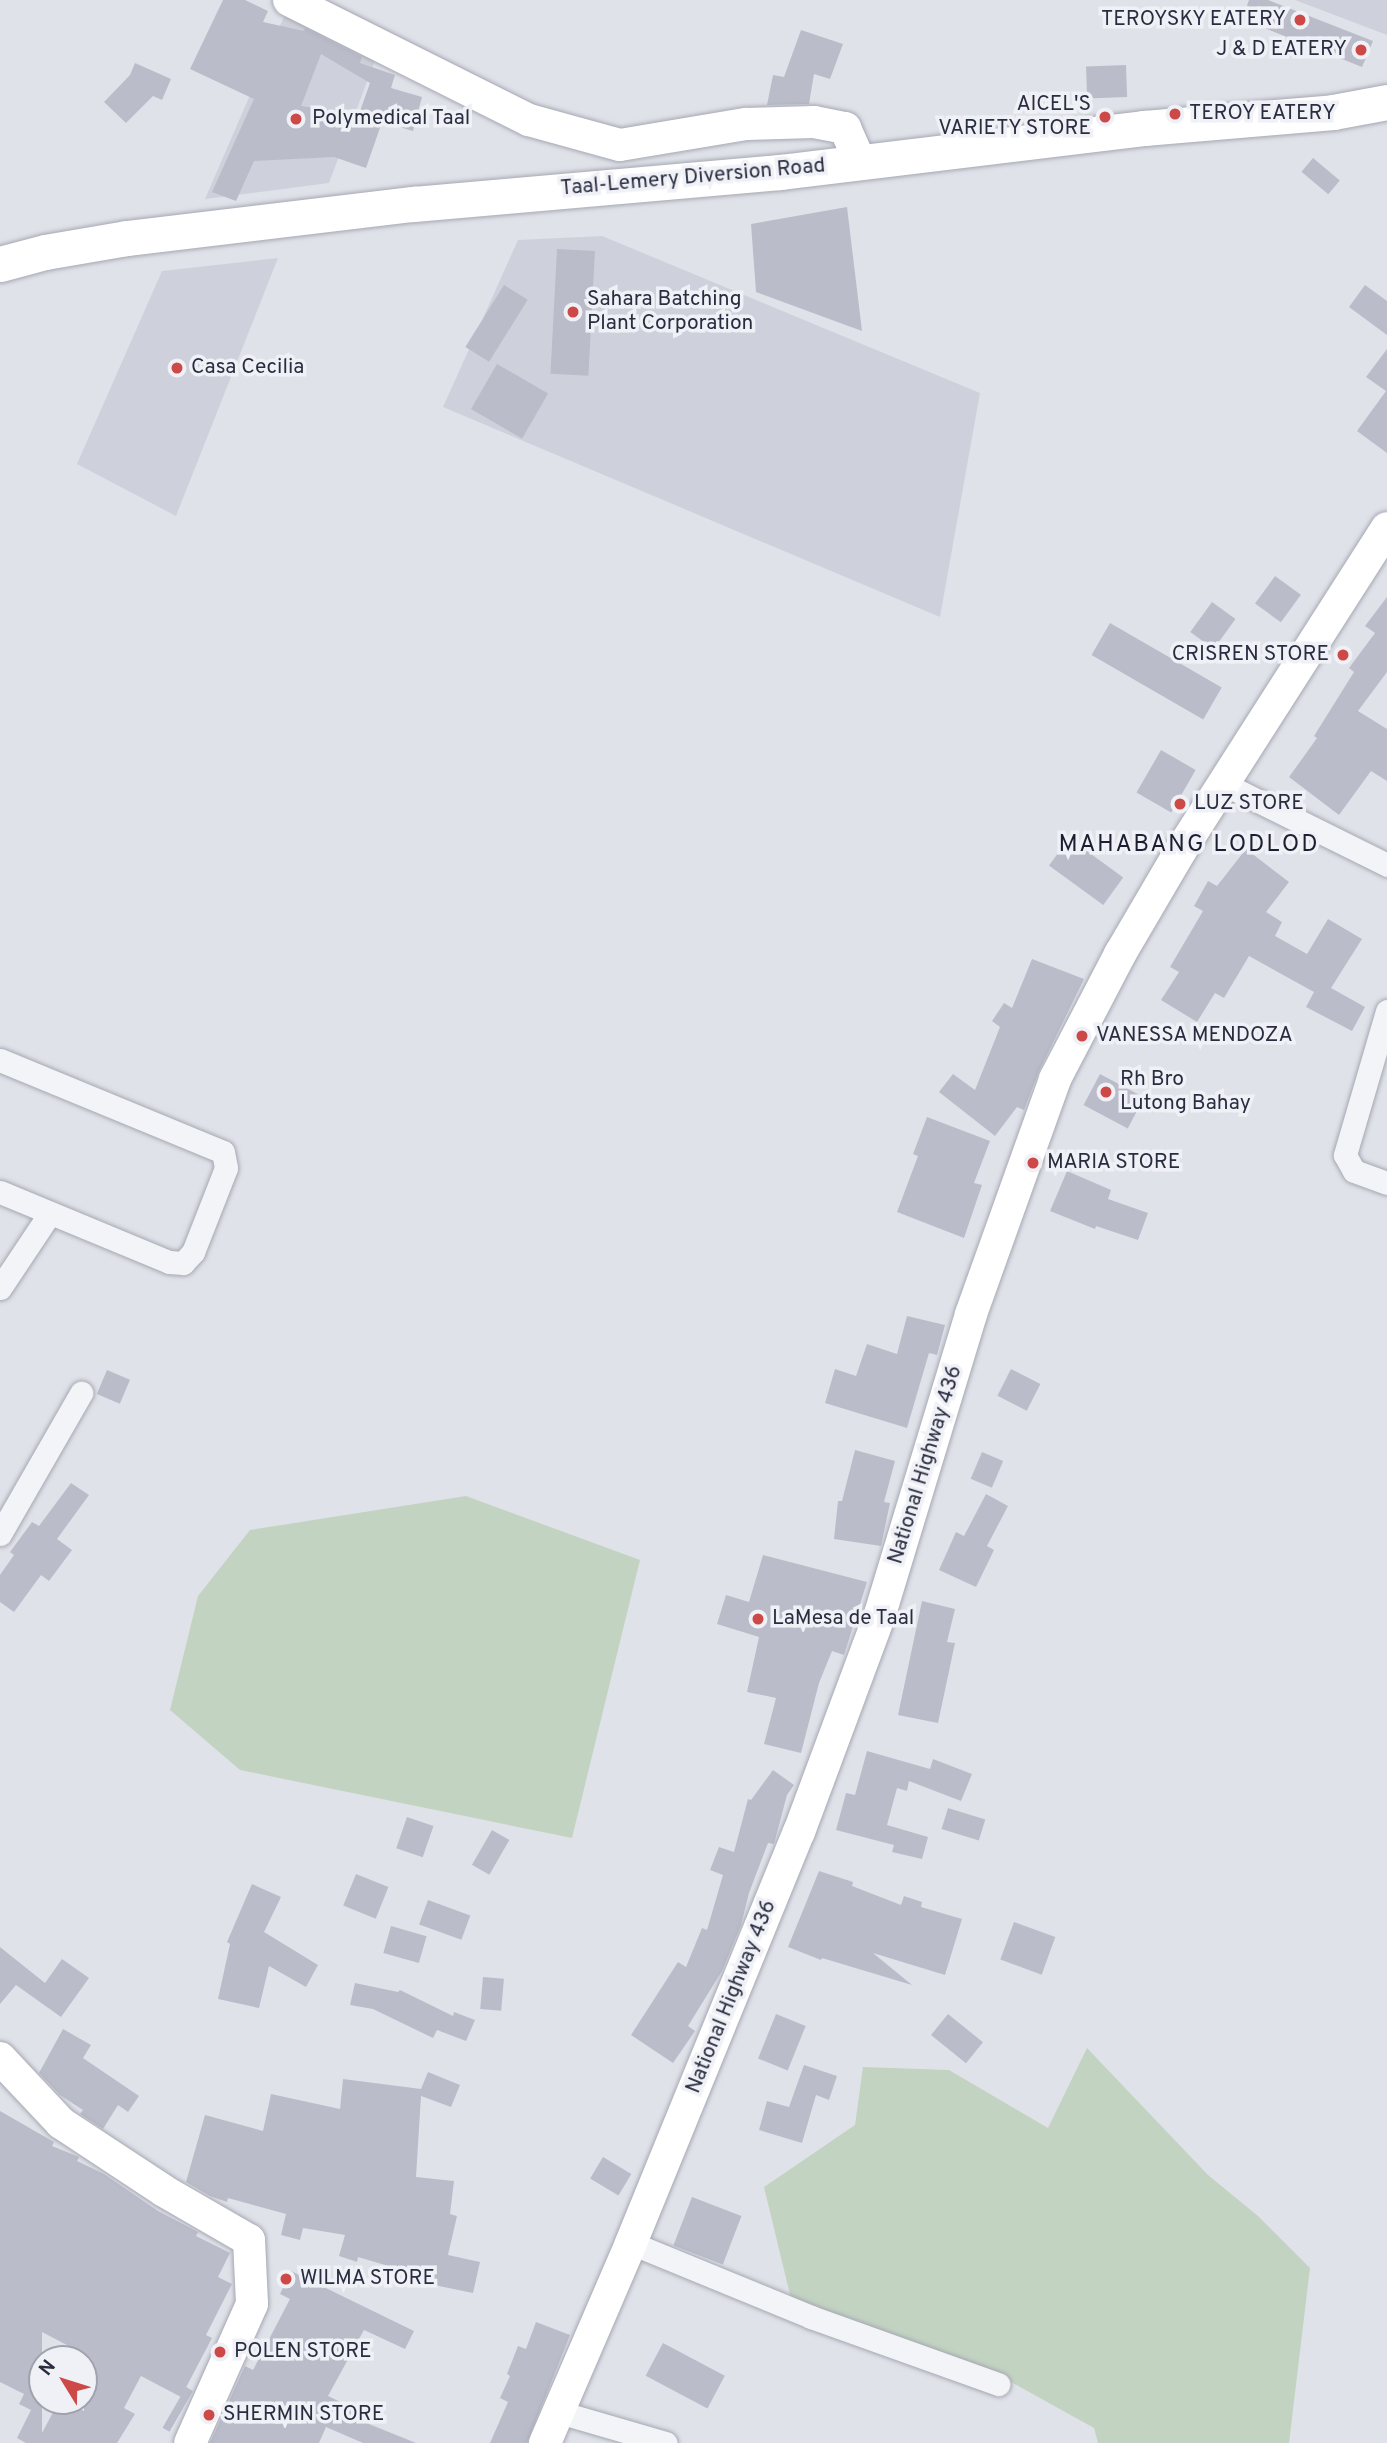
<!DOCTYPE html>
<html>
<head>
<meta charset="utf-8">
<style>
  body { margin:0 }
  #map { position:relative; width:1387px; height:2443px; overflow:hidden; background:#e0e2e9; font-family:Overpass,sans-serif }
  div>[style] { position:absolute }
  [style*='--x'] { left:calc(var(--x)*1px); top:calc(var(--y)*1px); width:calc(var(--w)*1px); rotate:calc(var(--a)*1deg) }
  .built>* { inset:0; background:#ced1db }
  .green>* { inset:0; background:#c3d3c1 }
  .building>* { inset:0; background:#babdc9; transform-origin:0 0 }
  .roads { filter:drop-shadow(0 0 2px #a5a8b3) drop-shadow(0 0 2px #a5a8b3) }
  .street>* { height:23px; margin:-11.5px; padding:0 11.5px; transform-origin:11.5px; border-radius:11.5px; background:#f3f4f7 }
  .secondary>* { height:32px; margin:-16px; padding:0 16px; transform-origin:16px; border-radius:16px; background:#fff }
  .primary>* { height:35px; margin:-17.5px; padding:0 17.5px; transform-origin:17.5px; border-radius:17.5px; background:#fff }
  .dots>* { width:19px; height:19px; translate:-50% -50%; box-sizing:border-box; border:4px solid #f0f1f6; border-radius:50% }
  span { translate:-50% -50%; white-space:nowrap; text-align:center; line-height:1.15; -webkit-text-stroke:7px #f0f1f6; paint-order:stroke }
  .poi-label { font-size:21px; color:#292d40 }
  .right { translate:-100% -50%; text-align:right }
  .left { translate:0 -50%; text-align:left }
  .street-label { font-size:21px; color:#292d40 }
  .quarter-label { font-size:24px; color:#1b1f31; letter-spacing:2px }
  .north { position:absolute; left:28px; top:2345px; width:70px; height:70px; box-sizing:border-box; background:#f0f1f6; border:2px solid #a0a3ad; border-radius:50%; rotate:308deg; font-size:19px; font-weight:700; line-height:28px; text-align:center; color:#292d40 }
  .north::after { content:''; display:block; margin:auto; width:24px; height:32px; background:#cd4947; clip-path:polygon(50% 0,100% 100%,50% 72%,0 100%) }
</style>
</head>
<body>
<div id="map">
  <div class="built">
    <div style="clip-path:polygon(1295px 0,1387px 0,1387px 35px)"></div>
    <div style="clip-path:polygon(286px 12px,377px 55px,329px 183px,205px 199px)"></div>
    <div style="clip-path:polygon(602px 236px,980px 393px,940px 617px,443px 407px,518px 240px)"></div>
    <div style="clip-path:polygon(278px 258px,176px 516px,77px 464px,162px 271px)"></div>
  </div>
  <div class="green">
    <div style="clip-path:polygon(466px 1496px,640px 1560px,572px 1838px,240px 1770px,170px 1710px,198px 1596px,250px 1530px)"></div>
    <div style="clip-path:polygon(1087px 2048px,1208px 2175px,1258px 2216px,1310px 2268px,1289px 2443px,1098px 2443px,1094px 2428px,1002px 2377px,792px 2303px,764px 2187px,855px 2125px,863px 2067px,949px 2070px,1048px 2128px)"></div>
  </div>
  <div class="building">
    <div style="clip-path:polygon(evenodd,223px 0,245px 0,268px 11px,263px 22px,304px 31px,305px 28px,362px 57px,360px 63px,395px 75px,391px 88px,422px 97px,413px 131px,382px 122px,366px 168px,334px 157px,254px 161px,236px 201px,212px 192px,254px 99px,190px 69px,223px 0,321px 54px,370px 83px,359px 114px,301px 106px,321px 54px)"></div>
    <div style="clip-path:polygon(1249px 0,1268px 0,1373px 41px,1362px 67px,1242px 19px)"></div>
    <div style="clip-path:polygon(801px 30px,843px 44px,830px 79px,814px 74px,809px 104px,767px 105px,773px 75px,784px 77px)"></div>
    <div style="clip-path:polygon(135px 63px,171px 79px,162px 100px,153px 96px,126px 123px,104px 102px,130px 75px)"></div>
    <div style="left:1126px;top:65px;width:32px;height:40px;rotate:88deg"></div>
    <div style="left:1313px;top:158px;width:35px;height:18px;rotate:40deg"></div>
    <div style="clip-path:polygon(847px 207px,862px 331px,756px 292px,751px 224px)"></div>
    <div style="left:557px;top:249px;width:38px;height:125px;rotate:3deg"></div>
    <div style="left:504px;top:285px;width:28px;height:73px;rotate:32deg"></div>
    <div style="clip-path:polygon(1365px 285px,1387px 301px,1387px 335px,1349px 307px)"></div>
    <div style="clip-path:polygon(1387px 349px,1387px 453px,1357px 431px,1386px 391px,1366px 377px)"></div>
    <div style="left:497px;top:364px;width:59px;height:52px;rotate:30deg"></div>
    <div style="left:1275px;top:576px;width:32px;height:34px;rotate:36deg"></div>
    <div style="clip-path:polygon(1387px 597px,1387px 672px,1358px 711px,1387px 729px,1387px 781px,1371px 771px,1339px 815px,1289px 777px,1317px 738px,1314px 736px,1354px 672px,1349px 668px,1375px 633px,1365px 626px)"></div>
    <div style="left:1212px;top:602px;width:29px;height:37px;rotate:36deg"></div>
    <div style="left:1110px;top:623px;width:129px;height:37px;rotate:30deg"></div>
    <div style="left:1161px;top:750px;width:40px;height:49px;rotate:30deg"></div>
    <div style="left:1069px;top:838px;width:67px;height:34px;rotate:36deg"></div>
    <div style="clip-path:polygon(1246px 849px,1289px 882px,1266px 912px,1282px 922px,1275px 936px,1307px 954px,1328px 919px,1362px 939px,1331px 988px,1365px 1007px,1352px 1031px,1306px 1007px,1314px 992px,1249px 956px,1224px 998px,1215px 993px,1197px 1022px,1161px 1000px,1179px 972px,1170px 967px,1203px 911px,1194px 906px,1208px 881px,1217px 886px)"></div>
    <div style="clip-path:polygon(1032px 959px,1084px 979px,1039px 1071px,1024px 1110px,1017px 1107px,995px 1136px,939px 1092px,953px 1074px,975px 1090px,1000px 1027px,992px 1021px,1004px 1003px,1012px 1008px)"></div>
    <div style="left:1100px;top:1074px;width:50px;height:35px;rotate:28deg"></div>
    <div style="clip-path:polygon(927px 1117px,990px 1141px,974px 1183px,982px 1185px,964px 1238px,897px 1212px,918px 1156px,913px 1154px)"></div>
    <div style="clip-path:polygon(1067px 1171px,1111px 1190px,1108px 1199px,1148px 1213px,1138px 1240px,1096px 1226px,1095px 1229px,1050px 1211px)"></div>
    <div style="clip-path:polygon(907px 1316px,945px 1325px,937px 1355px,929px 1353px,907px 1428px,825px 1403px,835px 1369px,856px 1376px,867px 1344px,897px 1354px)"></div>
    <div style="left:1011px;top:1369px;width:33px;height:30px;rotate:27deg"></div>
    <div style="left:107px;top:1370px;width:25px;height:26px;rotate:23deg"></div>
    <div style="clip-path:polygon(855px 1450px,895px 1461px,884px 1502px,890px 1503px,881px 1546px,834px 1539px,838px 1501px,842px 1501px)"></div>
    <div style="left:982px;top:1452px;width:23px;height:29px;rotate:23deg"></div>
    <div style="clip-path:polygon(71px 1483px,89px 1495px,57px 1539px,72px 1550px,49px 1581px,41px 1575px,14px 1612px,0 1602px,0 1575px,14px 1555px,10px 1552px,32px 1522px,39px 1526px)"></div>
    <div style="clip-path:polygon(986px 1494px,1008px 1506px,987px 1546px,994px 1550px,976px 1587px,939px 1570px,956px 1532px,964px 1536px)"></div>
    <div style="clip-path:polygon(763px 1555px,867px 1582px,844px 1655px,832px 1651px,819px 1683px,801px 1753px,764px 1744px,776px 1698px,747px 1692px,759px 1637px,717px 1624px,726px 1595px,749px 1602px)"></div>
    <div style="clip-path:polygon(922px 1601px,955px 1609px,947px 1642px,955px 1643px,938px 1723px,898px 1715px)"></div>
    <div style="clip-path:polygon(867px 1751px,930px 1769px,933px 1759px,972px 1774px,961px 1801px,909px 1781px,907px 1791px,897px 1788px,887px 1825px,928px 1837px,922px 1859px,892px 1852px,894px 1845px,836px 1830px,846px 1793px,855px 1795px)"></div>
    <div style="clip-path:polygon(773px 1770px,794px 1785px,787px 1795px,774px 1844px,768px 1843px,749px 1893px,741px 1925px,722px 1971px,688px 2026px,695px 2031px,673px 2063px,631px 2035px,678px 1962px,686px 1967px,702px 1928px,707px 1930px,723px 1875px,710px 1870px,719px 1847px,734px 1852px,748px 1799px,751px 1800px)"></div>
    <div style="left:948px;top:1808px;width:39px;height:22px;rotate:17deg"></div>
    <div style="left:407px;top:1817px;width:28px;height:33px;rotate:19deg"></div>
    <div style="left:492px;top:1830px;width:20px;height:40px;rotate:30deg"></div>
    <div style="clip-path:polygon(819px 1871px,853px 1882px,852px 1886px,901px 1905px,904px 1896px,922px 1902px,921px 1907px,962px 1919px,945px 1975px,873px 1953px,912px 1985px,822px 1958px,821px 1960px,788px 1947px)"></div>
    <div style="left:356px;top:1874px;width:35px;height:34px;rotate:22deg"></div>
    <div style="clip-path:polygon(252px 1884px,281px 1897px,264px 1932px,318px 1965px,306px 1987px,269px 1966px,259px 2008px,218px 1999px,230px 1944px,227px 1942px)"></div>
    <div style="left:428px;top:1900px;width:45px;height:26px;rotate:20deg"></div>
    <div style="left:1014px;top:1922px;width:44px;height:40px;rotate:20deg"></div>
    <div style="left:391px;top:1926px;width:37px;height:28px;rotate:16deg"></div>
    <div style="clip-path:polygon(0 1947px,45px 1983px,62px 1959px,89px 1978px,61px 2017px,16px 1985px,0 2004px)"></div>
    <div style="left:483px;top:1977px;width:21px;height:32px;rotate:5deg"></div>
    <div style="clip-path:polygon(355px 1983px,398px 1992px,400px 1990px,453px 2016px,454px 2012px,475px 2020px,466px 2041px,437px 2030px,433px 2038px,373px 2009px,350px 2005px)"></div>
    <div style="left:776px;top:2014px;width:32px;height:48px;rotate:22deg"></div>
    <div style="left:948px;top:2014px;width:45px;height:27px;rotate:39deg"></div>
    <div style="clip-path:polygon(63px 2029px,91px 2045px,83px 2058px,139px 2096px,128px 2112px,118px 2105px,103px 2129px,80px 2114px,83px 2110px,60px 2095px,39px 2073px)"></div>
    <div style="clip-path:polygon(804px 2065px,837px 2076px,829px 2100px,816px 2095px,802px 2143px,759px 2130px,767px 2101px,789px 2107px)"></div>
    <div style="clip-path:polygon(428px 2072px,460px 2085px,451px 2107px,421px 2096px,416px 2177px,454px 2181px,450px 2214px,457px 2216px,448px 2255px,480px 2262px,473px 2293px,439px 2286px,401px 2273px,402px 2270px,358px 2257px,357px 2262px,339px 2256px,345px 2235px,303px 2228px,300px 2240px,281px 2235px,286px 2214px,228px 2198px,227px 2202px,210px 2196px,186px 2182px,205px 2115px,263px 2131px,271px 2094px,340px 2109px,343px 2079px,421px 2089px)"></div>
    <div style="clip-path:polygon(evenodd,0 2111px,54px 2142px,52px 2146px,79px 2157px,77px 2161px,104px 2174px,158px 2211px,198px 2232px,196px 2236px,230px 2253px,218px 2277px,232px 2284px,206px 2335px,212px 2338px,181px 2397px,141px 2376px,124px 2408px,135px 2414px,117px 2443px,26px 2443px,17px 2438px,31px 2410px,19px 2404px,24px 2394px,0 2382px,0 2111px,42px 2332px,84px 2354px,84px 2411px,59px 2401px,42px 2433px,42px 2332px)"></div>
    <div style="left:603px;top:2157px;width:33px;height:25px;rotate:31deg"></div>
    <div style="left:692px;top:2197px;width:53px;height:52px;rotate:21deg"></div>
    <div style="clip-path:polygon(291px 2271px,414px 2331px,405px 2349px,364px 2330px,328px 2396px,368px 2415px,364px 2422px,416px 2443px,363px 2443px,326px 2427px,319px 2443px,210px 2443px,245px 2366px,253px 2370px,290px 2299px,280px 2294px)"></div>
    <div style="clip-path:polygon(536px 2322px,570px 2335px,527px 2443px,490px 2443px,508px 2402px,500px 2398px,510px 2376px,507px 2374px,518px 2346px,526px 2349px)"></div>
    <div style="left:663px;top:2343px;width:70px;height:37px;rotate:28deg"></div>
    <div style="left:186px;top:2387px;width:8px;height:47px;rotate:30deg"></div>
  </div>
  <div class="roads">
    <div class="street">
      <div style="--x:1224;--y:784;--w:182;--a:26.4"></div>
      <div style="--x:1387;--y:1011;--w:150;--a:106.3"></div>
      <div style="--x:1345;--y:1155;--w:18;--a:61"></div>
      <div style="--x:1354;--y:1171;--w:35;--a:20"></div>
      <div style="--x:0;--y:1060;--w:241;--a:22.4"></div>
      <div style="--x:223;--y:1152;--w:16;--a:79"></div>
      <div style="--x:226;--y:1168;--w:90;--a:111.4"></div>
      <div style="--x:193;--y:1252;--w:15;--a:132"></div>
      <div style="--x:183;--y:1263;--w:14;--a:-176"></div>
      <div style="--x:169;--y:1262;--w:183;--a:-157.5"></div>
      <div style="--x:0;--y:1288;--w:90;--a:-56.3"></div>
      <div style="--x:0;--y:1534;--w:163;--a:-60.1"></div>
      <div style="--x:631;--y:2243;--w:195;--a:22.3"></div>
      <div style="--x:811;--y:2317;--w:199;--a:19.7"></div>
      <div style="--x:559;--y:2412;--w:111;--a:16.2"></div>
    </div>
    <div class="secondary">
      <div style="--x:289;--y:0;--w:268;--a:26.6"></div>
      <div style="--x:529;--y:120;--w:94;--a:15.4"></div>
      <div style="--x:620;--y:145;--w:128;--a:-9.5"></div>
      <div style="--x:746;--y:124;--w:68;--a:-1.7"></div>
      <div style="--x:814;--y:122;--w:32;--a:11"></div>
      <div style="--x:845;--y:128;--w:36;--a:66"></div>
      <div style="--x:0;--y:2058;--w:89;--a:46.8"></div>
      <div style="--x:61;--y:2123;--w:123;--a:33.4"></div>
      <div style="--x:164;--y:2191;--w:98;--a:30"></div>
      <div style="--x:249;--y:2240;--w:64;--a:87.3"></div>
      <div style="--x:252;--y:2304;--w:152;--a:114"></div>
      <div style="--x:545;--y:2443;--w:218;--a:-66.7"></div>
      <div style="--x:631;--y:2243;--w:444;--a:-67.8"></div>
      <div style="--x:799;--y:1832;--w:233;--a:-69.6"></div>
      <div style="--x:880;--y:1614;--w:313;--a:-73.1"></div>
      <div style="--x:971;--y:1314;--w:250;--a:-70.3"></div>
      <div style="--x:1055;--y:1079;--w:141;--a:-62.5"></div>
      <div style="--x:1120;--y:954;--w:121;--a:-59.6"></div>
      <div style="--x:1181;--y:850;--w:382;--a:-57.4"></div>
    </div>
    <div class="primary">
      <div style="--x:0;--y:264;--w:47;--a:-14.9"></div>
      <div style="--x:45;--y:252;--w:83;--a:-9.7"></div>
      <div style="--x:127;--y:238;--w:289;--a:-6.8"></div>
      <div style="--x:414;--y:204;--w:367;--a:-5"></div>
      <div style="--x:780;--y:172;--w:367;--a:-6.9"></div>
      <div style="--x:1144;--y:128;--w:190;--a:-4.8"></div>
      <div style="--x:1333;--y:112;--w:55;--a:-10.5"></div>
    </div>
  </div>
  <div class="dots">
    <div style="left:1300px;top:20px;background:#cd4947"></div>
    <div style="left:1361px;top:50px;background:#cd4947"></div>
    <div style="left:1175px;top:114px;background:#cd4947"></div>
    <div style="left:1105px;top:117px;background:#cd4947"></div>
    <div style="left:296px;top:119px;background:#cd4947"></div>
    <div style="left:573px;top:312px;background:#cd4947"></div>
    <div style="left:177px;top:368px;background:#cd4947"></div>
    <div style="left:1343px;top:655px;background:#cd4947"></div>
    <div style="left:1180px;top:804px;background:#cd4947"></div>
    <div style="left:1082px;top:1036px;background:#cd4947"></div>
    <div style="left:1106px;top:1092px;background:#cd4947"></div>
    <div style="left:1033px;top:1163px;background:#cd4947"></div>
    <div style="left:758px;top:1619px;background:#cd4947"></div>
    <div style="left:286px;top:2279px;background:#cd4947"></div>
    <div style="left:220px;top:2352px;background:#cd4947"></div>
    <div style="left:209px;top:2415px;background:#cd4947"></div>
  </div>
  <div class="poi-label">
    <span class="right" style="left:1286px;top:20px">TEROYSKY EATERY</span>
    <span class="right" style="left:1347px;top:50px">J &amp; D EATERY</span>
    <span class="right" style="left:1091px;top:117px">AICEL'S<br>VARIETY STORE</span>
    <span class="left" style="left:1189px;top:114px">TEROY EATERY</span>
    <span class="left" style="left:312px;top:119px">Polymedical Taal</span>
    <span class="left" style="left:587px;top:312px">Sahara Batching<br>Plant Corporation</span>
    <span class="left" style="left:191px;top:368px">Casa Cecilia</span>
    <span class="right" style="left:1329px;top:655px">CRISREN STORE</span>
    <span class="left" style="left:1194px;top:804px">LUZ STORE</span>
    <span class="left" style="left:1096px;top:1036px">VANESSA MENDOZA</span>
    <span class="left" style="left:1120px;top:1092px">Rh Bro<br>Lutong Bahay</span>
    <span class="left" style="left:1047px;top:1163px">MARIA STORE</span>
    <span class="left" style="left:772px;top:1619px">LaMesa de Taal</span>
    <span class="left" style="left:300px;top:2279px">WILMA STORE</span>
    <span class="left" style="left:234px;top:2352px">POLEN STORE</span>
    <span class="left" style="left:223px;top:2415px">SHERMIN STORE</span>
  </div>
  <div class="street-label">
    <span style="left:693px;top:178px;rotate:-5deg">Taal-Lemery Diversion Road</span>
    <span style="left:926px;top:1465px;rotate:-73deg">National Highway 436</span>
    <span style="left:732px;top:1997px;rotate:-68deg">National Highway 436</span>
  </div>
  <div class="quarter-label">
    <span style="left:1189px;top:846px">MAHABANG LODLOD</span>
  </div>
  <div class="north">N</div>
</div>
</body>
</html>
